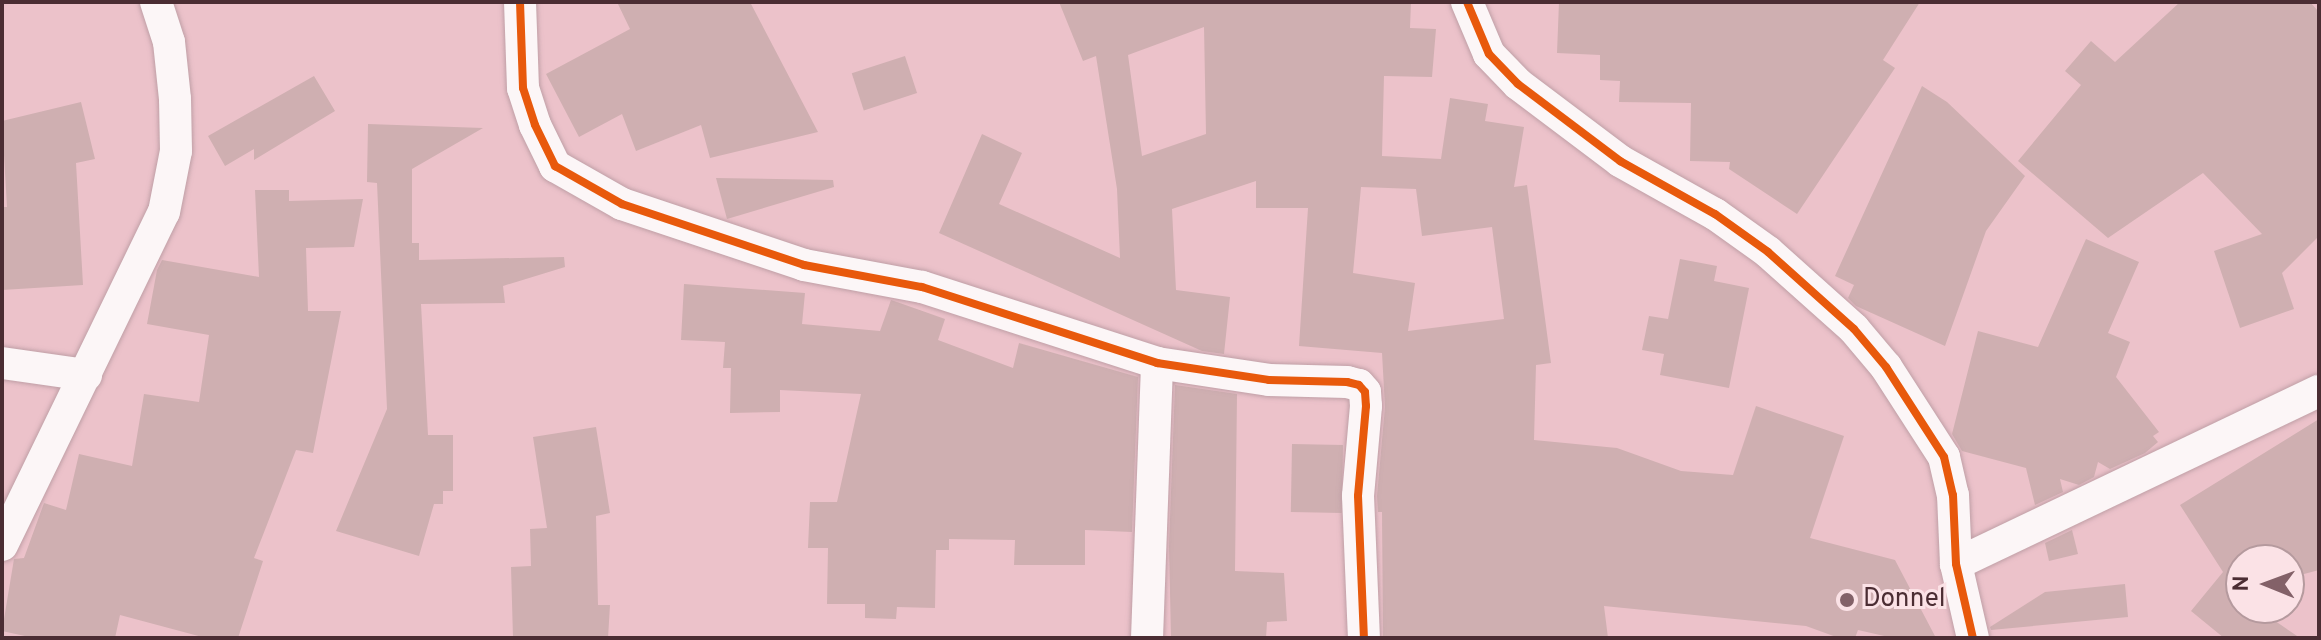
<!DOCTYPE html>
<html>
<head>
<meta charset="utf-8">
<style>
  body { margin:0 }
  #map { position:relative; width:2321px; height:640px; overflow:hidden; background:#ecc2ca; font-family:Overpass,sans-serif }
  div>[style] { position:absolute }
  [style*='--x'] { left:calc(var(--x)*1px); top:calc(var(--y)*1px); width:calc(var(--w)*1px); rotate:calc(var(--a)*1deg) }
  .building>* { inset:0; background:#cfafb1; transform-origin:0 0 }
  .roads { filter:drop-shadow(0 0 2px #bf9fa6) drop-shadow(0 0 2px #bf9fa6) }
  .minor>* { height:32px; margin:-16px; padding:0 16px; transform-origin:16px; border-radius:16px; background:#fcf6f7 }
  .cycleway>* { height:8px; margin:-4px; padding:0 4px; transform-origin:4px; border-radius:4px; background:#e8590c }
  .dots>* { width:22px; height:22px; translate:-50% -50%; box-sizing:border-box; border:4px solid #fbe2e6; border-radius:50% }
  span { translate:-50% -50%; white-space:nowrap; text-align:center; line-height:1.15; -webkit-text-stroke:6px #fbe2e6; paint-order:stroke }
  .poi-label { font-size:26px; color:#4b2d33 }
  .left { translate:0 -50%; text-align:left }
  .frame { position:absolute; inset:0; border:4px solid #4b2d33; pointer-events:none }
  .north { position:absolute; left:2225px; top:544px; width:80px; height:80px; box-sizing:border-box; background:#fbe2e6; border:2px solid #b59a9e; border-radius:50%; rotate:271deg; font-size:22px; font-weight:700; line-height:32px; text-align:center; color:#4b2d33 }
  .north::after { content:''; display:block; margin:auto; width:28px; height:36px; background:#836168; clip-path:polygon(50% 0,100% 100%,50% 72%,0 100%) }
</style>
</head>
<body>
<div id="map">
  <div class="building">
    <div style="clip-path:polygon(617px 2px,750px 2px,818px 132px,710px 158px,701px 125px,636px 151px,622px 114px,579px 137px,546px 74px,630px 29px)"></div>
    <div style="clip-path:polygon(evenodd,1059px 2px,1411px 2px,1410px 28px,1436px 29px,1432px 77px,1384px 76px,1382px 156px,1441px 159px,1450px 98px,1488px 104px,1485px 121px,1524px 127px,1514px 187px,1527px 185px,1551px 363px,1536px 365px,1534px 440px,1617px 448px,1681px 471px,1733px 475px,1756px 406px,1844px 436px,1810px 538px,1895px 560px,1936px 638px,1893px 638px,1858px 630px,1855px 638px,1839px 638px,1806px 626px,1604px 606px,1608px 638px,1383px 638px,1382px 512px,1378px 512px,1377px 496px,1385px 407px,1382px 353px,1299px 346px,1308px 208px,1256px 208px,1256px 181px,1172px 209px,1176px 290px,1230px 297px,1224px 354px,1202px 351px,939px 233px,982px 134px,1022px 153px,999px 204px,1120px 258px,1117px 189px,1096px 56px,1083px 61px,1059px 2px,1204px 27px,1206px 134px,1142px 156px,1128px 55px,1204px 27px,1059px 2px,1361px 187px,1416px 189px,1422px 236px,1492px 227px,1504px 319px,1408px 331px,1415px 283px,1353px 273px,1361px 187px)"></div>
    <div style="clip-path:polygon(1559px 2px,1920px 2px,1883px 60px,1895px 68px,1797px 214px,1729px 169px,1730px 162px,1690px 161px,1691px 103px,1619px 102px,1620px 81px,1600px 80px,1600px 55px,1557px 53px)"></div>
    <div style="clip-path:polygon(2180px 2px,2310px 2px,2319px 12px,2319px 236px,2282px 273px,2294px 309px,2240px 328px,2214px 251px,2262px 234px,2203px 173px,2108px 238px,2018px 161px,2081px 85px,2065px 71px,2091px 41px,2115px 62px)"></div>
    <div style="left:905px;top:56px;width:39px;height:56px;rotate:72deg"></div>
    <div style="clip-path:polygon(314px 76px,335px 111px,254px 160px,254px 149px,225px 166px,208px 136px)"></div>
    <div style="clip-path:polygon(1922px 86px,1947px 102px,2025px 176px,1986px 231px,1945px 346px,1856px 306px,1848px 298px,1854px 285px,1835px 276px)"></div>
    <div style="clip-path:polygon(81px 102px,95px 159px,76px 163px,83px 285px,2px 290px,2px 207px,7px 207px,2px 121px)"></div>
    <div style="clip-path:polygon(368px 124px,483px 128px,412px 169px,412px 243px,419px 243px,419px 260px,564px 257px,565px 267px,503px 286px,505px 303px,421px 304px,428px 435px,453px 435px,453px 491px,443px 491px,443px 504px,434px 504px,419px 556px,336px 531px,387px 409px,377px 183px,367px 182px)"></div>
    <div style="clip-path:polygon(716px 178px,833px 180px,834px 187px,727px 219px)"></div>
    <div style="clip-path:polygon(255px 190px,289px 190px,289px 201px,363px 199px,354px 247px,306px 248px,308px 311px,341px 311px,313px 453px,296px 450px,254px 558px,263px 561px,238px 638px,206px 638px,120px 615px,115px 638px,34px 638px,2px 631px,14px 559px,24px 558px,44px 503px,66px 510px,79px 454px,132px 466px,144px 394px,199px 402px,209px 335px,147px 324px,157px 270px,162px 260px,259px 277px)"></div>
    <div style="clip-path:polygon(2086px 239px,2139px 262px,2108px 333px,2130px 342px,2116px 377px,2159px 432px,2153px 436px,2158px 442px,2145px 453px,2110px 469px,2098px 462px,2094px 477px,2079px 485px,2060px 479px,2063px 492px,2035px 505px,2026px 468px,1962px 451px,1952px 434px,1978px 331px,2038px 347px)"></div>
    <div style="clip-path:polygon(1680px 259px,1717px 266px,1714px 281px,1749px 288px,1729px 388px,1660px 375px,1664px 354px,1642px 350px,1649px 316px,1668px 319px)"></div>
    <div style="clip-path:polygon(684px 284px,805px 293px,802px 324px,880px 331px,891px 300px,897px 302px,945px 319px,938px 340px,1013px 368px,1019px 343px,1138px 377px,1132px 532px,1085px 530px,1085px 565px,1014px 565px,1015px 540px,949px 539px,949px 550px,936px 550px,935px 608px,897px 607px,896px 619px,865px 618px,865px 604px,827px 604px,828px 548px,808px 548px,810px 502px,837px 502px,861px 394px,780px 390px,780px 412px,730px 413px,731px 368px,723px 368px,725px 342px,681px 340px)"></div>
    <div style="clip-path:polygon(1175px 385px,1237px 394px,1235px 571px,1284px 573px,1287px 621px,1267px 622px,1266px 638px,1171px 638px,1169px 546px)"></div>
    <div style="clip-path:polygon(2319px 419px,2319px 570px,2289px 578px,2289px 560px,2241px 560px,2241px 590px,2232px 593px,2241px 598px,2241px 608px,2256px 608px,2300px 638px,2224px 638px,2191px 611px,2223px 572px,2180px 505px)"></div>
    <div style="clip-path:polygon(596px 427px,610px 513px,596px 516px,598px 605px,610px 605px,608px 638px,513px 638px,511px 567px,531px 566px,530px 529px,547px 528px,533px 437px)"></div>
    <div style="left:1292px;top:444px;width:51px;height:68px;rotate:1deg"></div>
    <div style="clip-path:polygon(2072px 530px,2078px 554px,2049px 561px,2045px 543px)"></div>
    <div style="clip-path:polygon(2125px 584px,2128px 617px,1991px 630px,1990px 627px,2045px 592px)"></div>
  </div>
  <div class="roads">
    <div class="minor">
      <div style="--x:520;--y:2;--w:86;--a:88"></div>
      <div style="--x:523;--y:88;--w:39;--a:72"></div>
      <div style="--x:535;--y:125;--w:46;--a:64"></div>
      <div style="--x:555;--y:166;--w:77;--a:29.6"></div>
      <div style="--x:622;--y:204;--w:192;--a:18.5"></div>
      <div style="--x:804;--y:265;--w:120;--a:10.6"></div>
      <div style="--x:922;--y:287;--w:247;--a:17.9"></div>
      <div style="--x:1157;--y:363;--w:113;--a:8.6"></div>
      <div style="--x:1269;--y:380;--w:78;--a:1.5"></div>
      <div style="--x:1347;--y:382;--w:12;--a:14"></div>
      <div style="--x:1359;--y:385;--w:9;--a:49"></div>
      <div style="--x:1365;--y:392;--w:14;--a:86"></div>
      <div style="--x:1366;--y:406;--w:90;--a:95.1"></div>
      <div style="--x:1358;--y:496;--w:142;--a:87.6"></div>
      <div style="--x:1467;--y:2;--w:56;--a:67.1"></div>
      <div style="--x:1489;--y:54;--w:42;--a:46"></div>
      <div style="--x:1518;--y:84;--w:128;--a:37"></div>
      <div style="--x:1620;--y:161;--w:109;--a:29.2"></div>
      <div style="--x:1715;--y:214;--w:65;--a:35.6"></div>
      <div style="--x:1768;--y:252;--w:115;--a:41.8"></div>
      <div style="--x:1854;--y:329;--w:50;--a:49.9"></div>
      <div style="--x:1886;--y:367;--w:107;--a:57.2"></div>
      <div style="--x:1944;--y:457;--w:39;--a:77"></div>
      <div style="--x:1953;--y:495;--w:69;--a:87.5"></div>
      <div style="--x:1956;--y:564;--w:76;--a:77.1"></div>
      <div style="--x:2;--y:363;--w:85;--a:8.1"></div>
      <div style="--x:2;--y:545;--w:370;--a:-64.1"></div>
      <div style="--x:164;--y:212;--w:62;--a:-78.9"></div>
      <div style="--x:176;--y:151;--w:52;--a:-91.1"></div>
      <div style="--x:175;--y:99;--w:57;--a:-96"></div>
      <div style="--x:169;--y:42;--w:42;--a:-108"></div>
      <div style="--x:1956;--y:564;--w:402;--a:-25.5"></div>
      <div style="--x:1147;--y:638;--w:275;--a:-87.9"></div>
    </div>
  </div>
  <div class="cycleway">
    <div style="--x:520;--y:2;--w:86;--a:88"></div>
    <div style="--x:523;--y:88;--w:39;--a:72"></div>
    <div style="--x:535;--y:125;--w:46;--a:64"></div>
    <div style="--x:555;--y:166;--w:77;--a:29.6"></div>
    <div style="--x:622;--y:204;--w:192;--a:18.5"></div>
    <div style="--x:804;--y:265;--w:120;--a:10.6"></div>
    <div style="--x:922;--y:287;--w:247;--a:17.9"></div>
    <div style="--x:1157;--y:363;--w:113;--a:8.6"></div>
    <div style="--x:1269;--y:380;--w:78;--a:1.5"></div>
    <div style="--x:1347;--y:382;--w:12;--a:14"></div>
    <div style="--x:1359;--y:385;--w:9;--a:49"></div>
    <div style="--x:1365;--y:392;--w:14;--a:86"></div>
    <div style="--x:1366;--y:406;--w:90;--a:95.1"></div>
    <div style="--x:1358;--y:496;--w:142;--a:87.6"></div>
    <div style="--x:1467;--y:2;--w:56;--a:67.1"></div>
    <div style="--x:1489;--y:54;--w:42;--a:46"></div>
    <div style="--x:1518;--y:84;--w:128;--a:37"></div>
    <div style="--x:1620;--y:161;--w:109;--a:29.2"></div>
    <div style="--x:1715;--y:214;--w:65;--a:35.6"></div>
    <div style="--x:1768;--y:252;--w:115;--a:41.8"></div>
    <div style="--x:1854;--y:329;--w:50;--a:49.9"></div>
    <div style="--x:1886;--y:367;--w:107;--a:57.2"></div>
    <div style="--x:1944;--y:457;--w:39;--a:77"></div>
    <div style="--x:1953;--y:495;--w:69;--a:87.5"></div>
    <div style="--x:1956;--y:564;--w:76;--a:77.1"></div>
  </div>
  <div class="dots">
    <div style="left:1847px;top:600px;background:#836168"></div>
  </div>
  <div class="poi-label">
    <span class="left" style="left:1863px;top:600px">Donnel</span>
  </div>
  <div class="frame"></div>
  <div class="north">N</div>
</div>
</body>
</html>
